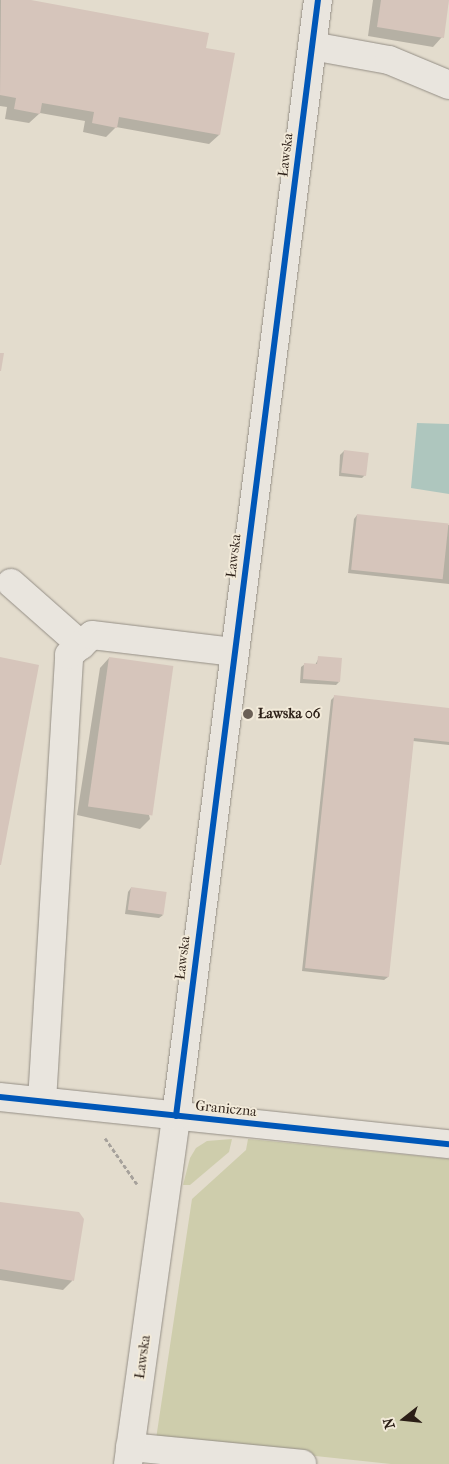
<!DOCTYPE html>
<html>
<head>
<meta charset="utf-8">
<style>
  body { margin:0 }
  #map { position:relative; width:449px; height:1464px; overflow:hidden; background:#e3dccd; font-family:"IM FELL French Canon",serif }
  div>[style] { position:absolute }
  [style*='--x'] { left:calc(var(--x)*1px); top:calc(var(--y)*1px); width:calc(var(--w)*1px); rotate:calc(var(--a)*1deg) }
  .green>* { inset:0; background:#cecdac }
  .water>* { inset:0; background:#aec6be }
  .shadow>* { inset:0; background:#0003 }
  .building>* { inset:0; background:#d6c5bb; transform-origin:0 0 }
  .path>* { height:3px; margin-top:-1.5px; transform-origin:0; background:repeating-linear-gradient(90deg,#a6a19b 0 4px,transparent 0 6.5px) }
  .roads { filter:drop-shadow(0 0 1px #948e85) drop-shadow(0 0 1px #948e85) }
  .minor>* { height:28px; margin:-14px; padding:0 14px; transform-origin:14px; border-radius:14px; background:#e9e5de }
  .cycleway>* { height:6px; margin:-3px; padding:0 3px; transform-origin:3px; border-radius:3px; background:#0057b8 }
  .dots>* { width:14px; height:14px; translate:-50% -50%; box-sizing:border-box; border:2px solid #f2ead9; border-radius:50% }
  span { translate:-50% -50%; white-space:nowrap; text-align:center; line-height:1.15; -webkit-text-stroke:4px #f2ead9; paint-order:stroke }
  .street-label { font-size:14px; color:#2b1e16 }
  .poi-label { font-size:14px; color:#2b1e16; font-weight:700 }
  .left { translate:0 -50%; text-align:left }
  .north { position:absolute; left:379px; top:1394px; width:50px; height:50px; -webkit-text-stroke:4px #f2ead9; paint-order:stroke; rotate:254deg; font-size:14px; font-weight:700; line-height:20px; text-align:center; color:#2b1e16 }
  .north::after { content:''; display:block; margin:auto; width:18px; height:22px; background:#2b1e16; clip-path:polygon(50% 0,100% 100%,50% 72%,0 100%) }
</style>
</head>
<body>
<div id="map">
  <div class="green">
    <div style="clip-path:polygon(232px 1139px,229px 1152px,190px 1185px,183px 1185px,190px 1158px,196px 1148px,207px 1141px)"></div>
    <div style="clip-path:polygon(248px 1139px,449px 1159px,449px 1464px,391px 1464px,156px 1439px,192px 1199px,246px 1150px)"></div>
  </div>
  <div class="water">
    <div style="clip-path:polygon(417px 423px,449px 424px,449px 494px,411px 488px)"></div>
  </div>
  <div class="shadow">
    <div style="clip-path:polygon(0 0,24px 0,204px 49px,219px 135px,209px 144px,116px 127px,106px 137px,83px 132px,85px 121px,40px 113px,29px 123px,5px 119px,7px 107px,0 106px)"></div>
    <div style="clip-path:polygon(373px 0,448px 0,442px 37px,433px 47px,368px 36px)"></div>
    <div style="clip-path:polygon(344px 451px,365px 475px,362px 478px,339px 476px,340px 455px)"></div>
    <div style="clip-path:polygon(357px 515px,449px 525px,449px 584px,348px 573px,354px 519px)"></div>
    <div style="clip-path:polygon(109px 658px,150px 819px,140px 829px,77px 815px,100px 668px)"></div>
    <div style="clip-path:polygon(319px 658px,339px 682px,336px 685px,300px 683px,301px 667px,305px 664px,315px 665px)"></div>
    <div style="clip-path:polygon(335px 696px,449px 709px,449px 745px,413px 741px,388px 977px,384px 980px,302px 971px,331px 700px)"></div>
    <div style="clip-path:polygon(131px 888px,163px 915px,159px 918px,125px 914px,128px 892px)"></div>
    <div style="clip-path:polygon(0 1203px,83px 1219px,72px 1281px,63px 1290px,0 1280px)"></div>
  </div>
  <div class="building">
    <div style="clip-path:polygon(1px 0,31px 0,209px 33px,206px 48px,235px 53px,220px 135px,119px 117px,117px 128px,92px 123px,94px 112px,42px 103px,40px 114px,14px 109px,16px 98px,0 95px)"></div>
    <div style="clip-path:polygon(381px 0,449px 0,444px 38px,377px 27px)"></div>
    <div style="clip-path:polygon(0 353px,4px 353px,1px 371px,0 371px)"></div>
    <div style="left:344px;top:450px;width:25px;height:23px;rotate:7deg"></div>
    <div style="left:357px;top:514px;width:92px;height:56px;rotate:6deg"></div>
    <div style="clip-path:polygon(318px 656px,342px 658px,340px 682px,303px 679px,304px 663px,317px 664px)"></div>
    <div style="clip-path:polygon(0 657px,39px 665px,1px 865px,0 865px)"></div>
    <div style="left:109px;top:657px;width:65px;height:151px;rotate:8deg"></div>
    <div style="clip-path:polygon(334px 695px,449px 708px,449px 742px,414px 738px,389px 977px,305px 968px)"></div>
    <div style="left:131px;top:887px;width:36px;height:23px;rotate:8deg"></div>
    <div style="clip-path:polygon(0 1202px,79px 1212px,84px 1219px,74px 1281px,0 1269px)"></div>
  </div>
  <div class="path">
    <div style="--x:105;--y:1138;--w:56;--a:55.2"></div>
  </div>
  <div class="roads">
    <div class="minor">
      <div style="--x:312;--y:46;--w:78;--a:10.3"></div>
      <div style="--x:389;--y:60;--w:65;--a:22.6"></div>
      <div style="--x:11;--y:583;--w:94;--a:41.5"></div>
      <div style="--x:0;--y:1097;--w:451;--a:6"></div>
      <div style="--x:42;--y:1101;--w:447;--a:-86.5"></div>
      <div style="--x:69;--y:655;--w:30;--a:-41"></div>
      <div style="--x:92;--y:635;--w:144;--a:6.8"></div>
      <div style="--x:130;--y:1447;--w:173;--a:5.6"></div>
      <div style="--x:128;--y:1464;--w:351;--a:-82.1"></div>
      <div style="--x:176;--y:1116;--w:1125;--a:-82.75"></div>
    </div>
  </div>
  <div class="cycleway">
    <div style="--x:0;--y:1097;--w:451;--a:6"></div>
    <div style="--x:176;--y:1116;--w:1125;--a:-82.75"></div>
  </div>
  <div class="dots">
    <div style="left:248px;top:714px;background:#6b6056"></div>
  </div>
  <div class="street-label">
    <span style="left:286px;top:155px;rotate:-83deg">Ławska</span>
    <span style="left:234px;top:556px;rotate:-83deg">Ławska</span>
    <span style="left:183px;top:958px;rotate:-83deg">Ławska</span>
    <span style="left:226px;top:1109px;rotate:6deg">Graniczna</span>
    <span style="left:143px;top:1357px;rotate:-82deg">Ławska</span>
  </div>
  <div class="poi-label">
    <span class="left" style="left:258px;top:714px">Ławska 06</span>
  </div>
  <div class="north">N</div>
</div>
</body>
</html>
